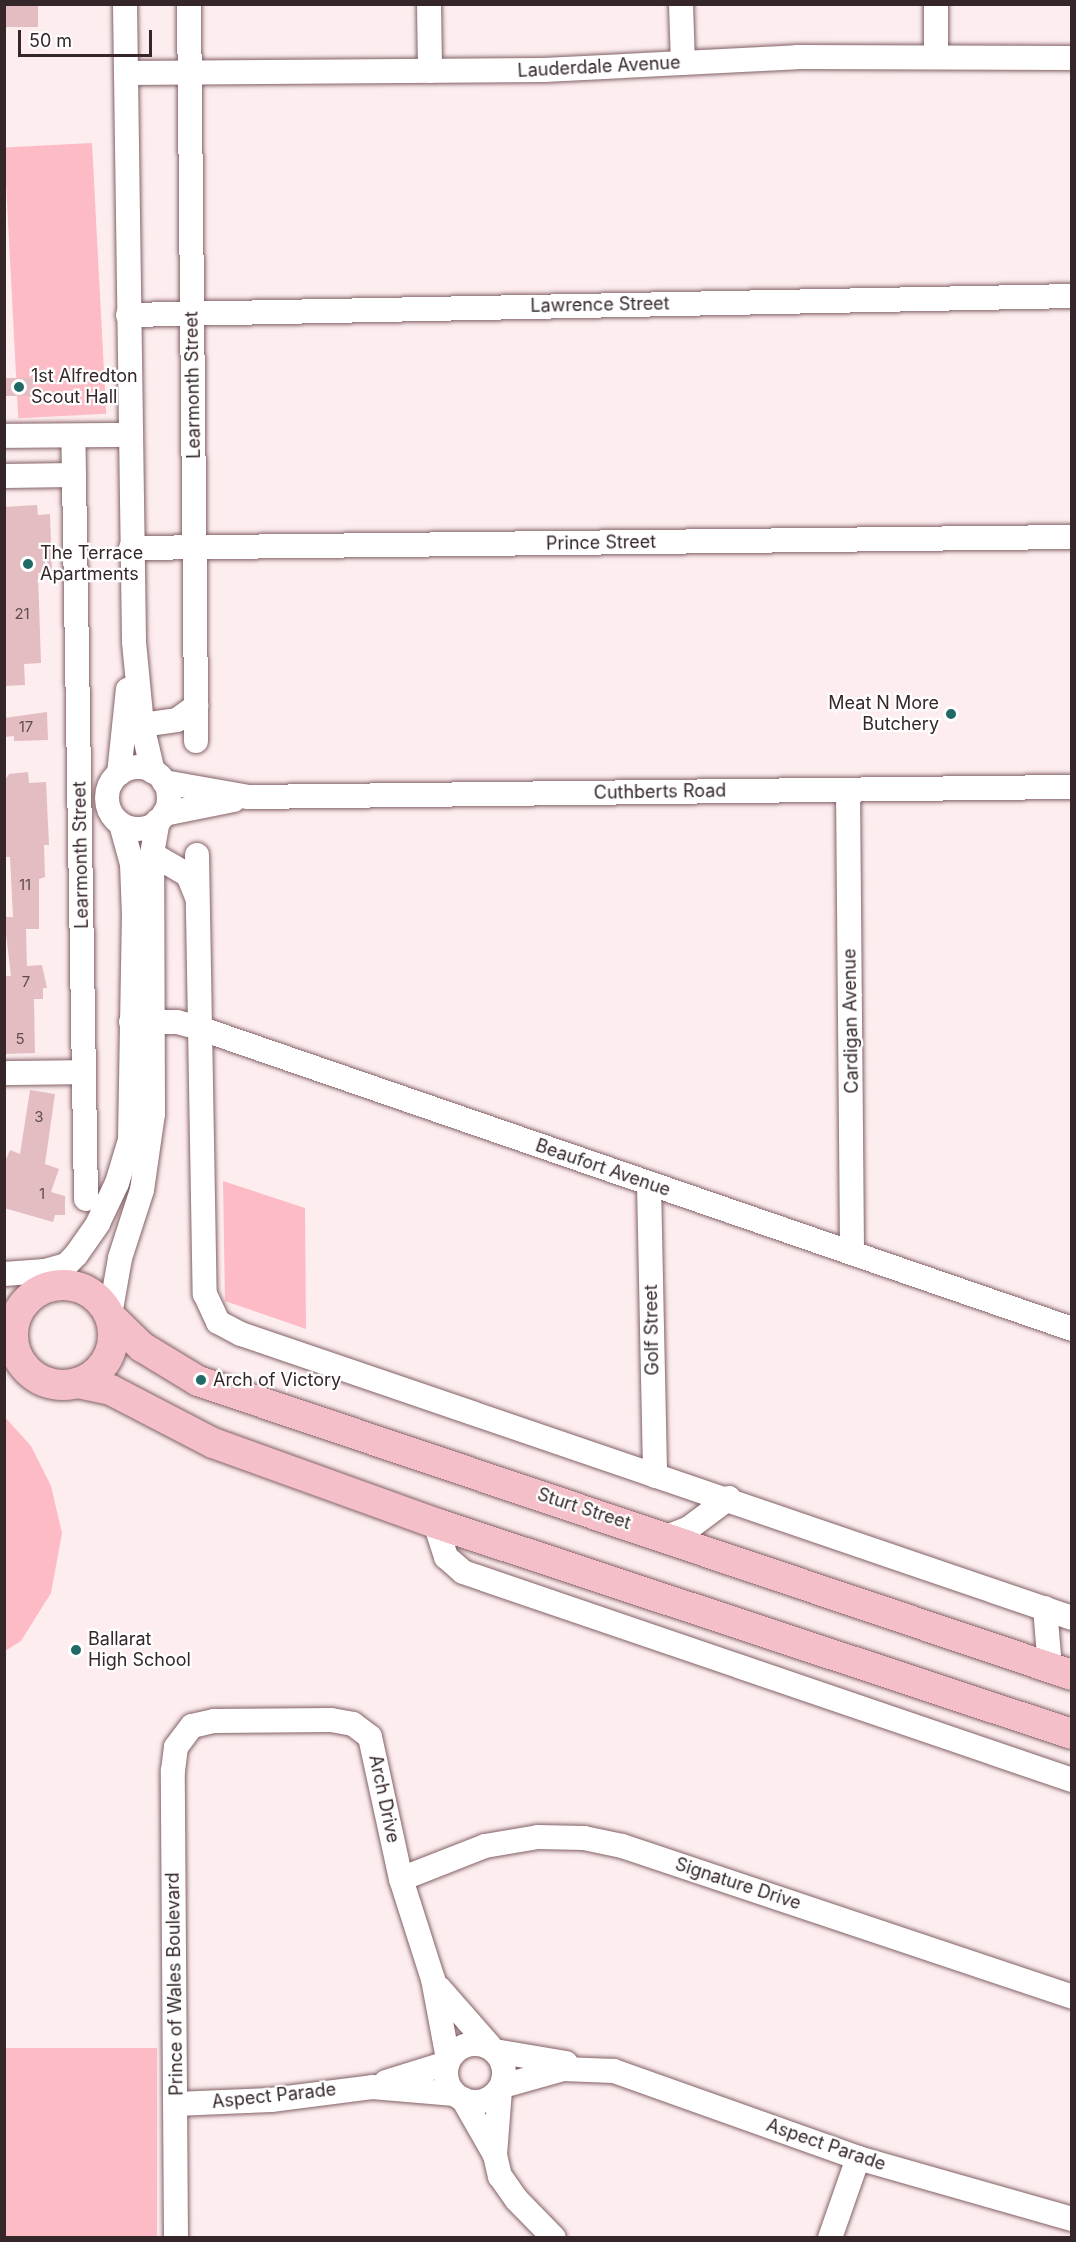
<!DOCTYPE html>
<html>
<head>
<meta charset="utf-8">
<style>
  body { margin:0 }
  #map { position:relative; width:1076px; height:2242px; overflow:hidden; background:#fdedef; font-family:Inter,sans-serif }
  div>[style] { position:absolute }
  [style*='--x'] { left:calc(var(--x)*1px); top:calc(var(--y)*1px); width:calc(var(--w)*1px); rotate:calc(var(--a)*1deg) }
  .green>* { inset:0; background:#fdbcc5; transform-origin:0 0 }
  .building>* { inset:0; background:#e3bdc2; transform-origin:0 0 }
  .roads { filter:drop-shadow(0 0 2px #826165) drop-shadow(0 0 2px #826165) }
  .minor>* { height:24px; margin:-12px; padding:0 12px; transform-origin:12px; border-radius:12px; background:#fff }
  .minor>.ring { margin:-12px; padding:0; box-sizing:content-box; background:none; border:24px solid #fff; border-radius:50% }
  .major>* { height:30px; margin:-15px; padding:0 15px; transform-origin:15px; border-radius:15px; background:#f4bfc8 }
  .major>.ring { margin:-15px; padding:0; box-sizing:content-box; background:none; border:30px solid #f4bfc8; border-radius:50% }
  .dots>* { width:16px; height:16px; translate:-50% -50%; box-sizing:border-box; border:3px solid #fff; border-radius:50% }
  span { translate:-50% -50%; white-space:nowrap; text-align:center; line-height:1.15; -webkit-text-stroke:4.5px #fff; paint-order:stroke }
  .number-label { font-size:15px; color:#604c4f }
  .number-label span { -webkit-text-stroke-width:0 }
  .street-label { font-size:18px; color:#352729 }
  .poi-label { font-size:18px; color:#352729 }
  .left { translate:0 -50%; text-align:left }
  .right { translate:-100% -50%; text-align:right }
  .frame { position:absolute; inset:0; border:6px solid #352729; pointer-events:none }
  .scale { position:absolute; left:18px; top:30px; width:134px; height:27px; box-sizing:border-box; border:3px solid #352729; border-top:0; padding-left:8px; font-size:18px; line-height:21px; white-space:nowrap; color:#352729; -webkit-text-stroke:4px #fff; paint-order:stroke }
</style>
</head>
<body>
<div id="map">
  <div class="green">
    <div style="left:92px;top:143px;width:271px;height:88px;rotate:87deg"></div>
    <div style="clip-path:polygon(223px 1181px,305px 1208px,306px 1329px,225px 1301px)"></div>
    <div style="clip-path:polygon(4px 1416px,31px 1446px,51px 1486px,62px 1533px,51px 1593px,21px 1641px,5px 1651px)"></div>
    <div style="left:157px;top:2048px;width:189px;height:152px;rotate:90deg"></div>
  </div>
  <div class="building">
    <div style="left:4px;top:4px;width:34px;height:23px"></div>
    <div style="left:4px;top:378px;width:29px;height:18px"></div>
    <div style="clip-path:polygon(37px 505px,38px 515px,50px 514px,52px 572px,38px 573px,41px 663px,24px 664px,25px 685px,4px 686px,4px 507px)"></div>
    <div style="clip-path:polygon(47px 712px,48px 740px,14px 741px,14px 736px,4px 737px,4px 718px)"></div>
    <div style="clip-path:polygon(28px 772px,29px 783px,46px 782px,49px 845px,44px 845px,45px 877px,39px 879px,39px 929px,26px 929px,27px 966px,42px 965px,47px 988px,43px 988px,43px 999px,34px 999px,35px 1053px,4px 1054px,4px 976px,11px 976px,4px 917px,13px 917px,10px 857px,4px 857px,4px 782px,9px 774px)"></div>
    <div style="clip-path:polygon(30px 1090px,55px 1094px,45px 1164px,59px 1169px,51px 1192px,65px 1196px,65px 1215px,55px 1215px,53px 1222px,4px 1208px,4px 1164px,10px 1150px,20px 1154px)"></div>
  </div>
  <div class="roads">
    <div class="minor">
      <div style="--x:125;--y:4;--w:638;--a:89.19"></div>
      <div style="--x:134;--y:642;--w:83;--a:84.5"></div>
      <div style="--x:142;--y:725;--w:48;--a:76.8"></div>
      <div style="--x:429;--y:4;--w:67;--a:89.1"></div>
      <div style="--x:681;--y:4;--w:59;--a:88.1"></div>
      <div style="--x:936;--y:4;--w:53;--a:90"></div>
      <div style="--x:126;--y:73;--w:418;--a:-0.4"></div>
      <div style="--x:544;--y:70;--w:253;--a:-2.9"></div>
      <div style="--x:797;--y:57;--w:275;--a:0.2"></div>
      <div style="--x:128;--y:315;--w:944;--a:-1.15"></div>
      <div style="--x:4;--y:436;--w:126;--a:-0.5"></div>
      <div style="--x:74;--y:475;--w:724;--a:89.05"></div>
      <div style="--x:4;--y:476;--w:70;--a:-0.8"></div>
      <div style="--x:74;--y:475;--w:39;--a:-91"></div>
      <div style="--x:131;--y:548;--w:941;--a:-0.67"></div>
      <div style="--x:196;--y:706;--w:35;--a:90"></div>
      <div style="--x:142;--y:725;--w:35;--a:-8"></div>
      <div style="--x:177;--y:720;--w:24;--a:-36"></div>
      <div style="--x:196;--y:706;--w:702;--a:-90.57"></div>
      <div class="ring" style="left:107px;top:767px;width:38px;height:38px"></div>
      <div style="--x:119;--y:774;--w:85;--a:-84"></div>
      <div style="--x:164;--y:782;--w:85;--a:10.1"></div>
      <div style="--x:248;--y:797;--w:824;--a:-0.7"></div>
      <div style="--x:848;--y:790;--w:463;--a:89.5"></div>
      <div style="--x:164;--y:814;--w:71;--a:-11.3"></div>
      <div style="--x:152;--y:854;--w:42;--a:30.3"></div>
      <div style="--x:188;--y:875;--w:24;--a:68"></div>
      <div style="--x:197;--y:855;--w:439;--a:89"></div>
      <div style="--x:205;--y:1294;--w:31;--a:65"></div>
      <div style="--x:218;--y:1322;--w:26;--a:28"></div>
      <div style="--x:241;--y:1334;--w:878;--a:18.87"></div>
      <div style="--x:131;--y:1022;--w:46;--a:0"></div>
      <div style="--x:177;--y:1022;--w:23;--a:15"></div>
      <div style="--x:199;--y:1028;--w:923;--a:19.02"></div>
      <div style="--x:4;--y:1073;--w:79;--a:-0.7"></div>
      <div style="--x:649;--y:1184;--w:292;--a:88.8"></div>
      <div style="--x:4;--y:1274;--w:41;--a:-4.2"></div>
      <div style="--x:45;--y:1271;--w:22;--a:-16"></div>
      <div style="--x:44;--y:1288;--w:46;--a:-45.9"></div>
      <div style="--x:76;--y:1255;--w:39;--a:-55"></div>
      <div style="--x:98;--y:1223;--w:44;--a:-64.6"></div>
      <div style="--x:117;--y:1183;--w:45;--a:-73.2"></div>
      <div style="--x:130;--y:1140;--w:224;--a:-89"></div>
      <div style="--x:134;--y:916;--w:52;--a:-92.2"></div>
      <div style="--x:132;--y:864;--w:41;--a:-105.4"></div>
      <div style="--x:110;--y:1315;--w:58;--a:-80"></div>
      <div style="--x:120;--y:1258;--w:71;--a:-72.1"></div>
      <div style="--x:142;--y:1190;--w:77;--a:-81.8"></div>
      <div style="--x:153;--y:1114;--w:260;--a:-90.2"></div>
      <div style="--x:152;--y:854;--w:34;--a:-80"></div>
      <div style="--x:435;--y:1523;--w:36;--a:72"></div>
      <div style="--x:446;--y:1557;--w:23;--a:41"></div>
      <div style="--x:463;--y:1572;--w:644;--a:18.86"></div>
      <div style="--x:667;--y:1537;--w:24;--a:-22"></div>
      <div style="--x:689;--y:1528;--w:50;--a:-36.9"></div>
      <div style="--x:1045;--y:1608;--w:60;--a:85.2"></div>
      <div style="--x:401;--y:1879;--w:90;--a:-21.4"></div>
      <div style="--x:485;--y:1846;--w:54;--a:-9.6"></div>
      <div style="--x:538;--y:1837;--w:46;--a:1.2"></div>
      <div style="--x:584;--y:1838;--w:39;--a:12"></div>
      <div style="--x:622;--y:1846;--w:475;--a:18.5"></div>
      <div style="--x:439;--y:1988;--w:77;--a:48.7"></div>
      <div class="ring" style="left:446px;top:2044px;width:34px;height:34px"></div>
      <div style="--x:495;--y:2051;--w:72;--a:9.6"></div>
      <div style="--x:386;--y:2082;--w:64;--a:-17.3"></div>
      <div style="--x:503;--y:2086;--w:62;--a:-15.8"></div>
      <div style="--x:563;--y:2069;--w:51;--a:2.2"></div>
      <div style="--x:614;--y:2071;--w:259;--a:19.6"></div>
      <div style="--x:858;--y:2158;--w:223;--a:15.9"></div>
      <div style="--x:500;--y:2090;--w:65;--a:94.4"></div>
      <div style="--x:495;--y:2155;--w:22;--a:77"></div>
      <div style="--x:500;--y:2176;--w:28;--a:55"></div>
      <div style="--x:516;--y:2199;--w:54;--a:45.7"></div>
      <div style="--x:463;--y:2099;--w:64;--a:60.3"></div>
      <div style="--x:176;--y:2104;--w:95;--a:-2.4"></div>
      <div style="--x:271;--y:2100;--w:102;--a:-7.3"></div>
      <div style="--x:372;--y:2087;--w:83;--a:4.8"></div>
      <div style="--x:176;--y:2238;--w:467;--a:-90.4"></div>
      <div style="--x:173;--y:1771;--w:24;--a:-83"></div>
      <div style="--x:176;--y:1747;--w:26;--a:-53"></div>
      <div style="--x:192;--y:1726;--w:23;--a:-13"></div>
      <div style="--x:214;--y:1721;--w:117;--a:-0.5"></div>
      <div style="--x:331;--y:1720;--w:22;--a:10"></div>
      <div style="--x:353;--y:1724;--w:21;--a:37"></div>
      <div style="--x:370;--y:1737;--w:145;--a:77.7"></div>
      <div style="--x:401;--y:1879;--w:105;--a:72.3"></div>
      <div style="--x:433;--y:1979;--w:81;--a:79.4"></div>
      <div style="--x:830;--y:2238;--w:85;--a:-70.7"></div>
    </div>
    <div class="major">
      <div class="ring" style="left:13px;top:1285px;width:70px;height:70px"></div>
      <div style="--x:111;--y:1317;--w:43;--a:44.1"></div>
      <div style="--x:142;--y:1347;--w:66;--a:31.3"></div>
      <div style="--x:198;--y:1381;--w:922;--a:18.59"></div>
      <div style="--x:78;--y:1383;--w:34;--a:12"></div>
      <div style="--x:111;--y:1390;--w:115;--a:27.5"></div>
      <div style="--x:213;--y:1443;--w:236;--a:19.8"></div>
      <div style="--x:435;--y:1523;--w:671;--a:18.33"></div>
    </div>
  </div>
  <div class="dots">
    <div style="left:19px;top:387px;background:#1f6a66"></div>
    <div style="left:28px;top:564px;background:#1f6a66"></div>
    <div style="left:951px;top:714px;background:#1f6a66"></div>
    <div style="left:201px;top:1380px;background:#1f6a66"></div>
    <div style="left:76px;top:1650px;background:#1f6a66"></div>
  </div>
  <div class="number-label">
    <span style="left:22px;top:614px">21</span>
    <span style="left:26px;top:727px">17</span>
    <span style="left:25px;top:885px">11</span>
    <span style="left:26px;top:982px">7</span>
    <span style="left:20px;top:1039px">5</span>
    <span style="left:39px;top:1117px">3</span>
    <span style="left:42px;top:1194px">1</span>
  </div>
  <div class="street-label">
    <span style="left:599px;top:67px;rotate:-3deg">Lauderdale Avenue</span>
    <span style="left:600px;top:305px;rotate:-1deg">Lawrence Street</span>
    <span style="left:193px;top:385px;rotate:-91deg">Learmonth Street</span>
    <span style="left:601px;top:543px;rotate:-1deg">Prince Street</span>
    <span style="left:660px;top:792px;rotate:-1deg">Cuthberts Road</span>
    <span style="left:81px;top:855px;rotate:-91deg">Learmonth Street</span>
    <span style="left:851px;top:1021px;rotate:-91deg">Cardigan Avenue</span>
    <span style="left:603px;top:1168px;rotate:19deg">Beaufort Avenue</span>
    <span style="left:652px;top:1330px;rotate:-91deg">Golf Street</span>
    <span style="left:584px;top:1509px;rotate:18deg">Sturt Street</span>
    <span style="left:384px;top:1799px;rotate:78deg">Arch Drive</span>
    <span style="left:738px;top:1884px;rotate:18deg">Signature Drive</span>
    <span style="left:175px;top:1984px;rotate:-91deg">Prince of Wales Boulevard</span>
    <span style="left:274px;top:2096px;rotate:-6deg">Aspect Parade</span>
    <span style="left:826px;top:2145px;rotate:19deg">Aspect Parade</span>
  </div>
  <div class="poi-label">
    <span class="left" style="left:31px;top:387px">1st Alfredton<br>Scout Hall</span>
    <span class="left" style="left:40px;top:564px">The Terrace<br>Apartments</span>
    <span class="right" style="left:939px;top:714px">Meat N More<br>Butchery</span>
    <span class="left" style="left:213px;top:1380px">Arch of Victory</span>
    <span class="left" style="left:88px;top:1650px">Ballarat<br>High School</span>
  </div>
  <div class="frame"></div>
  <div class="scale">50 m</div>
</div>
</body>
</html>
